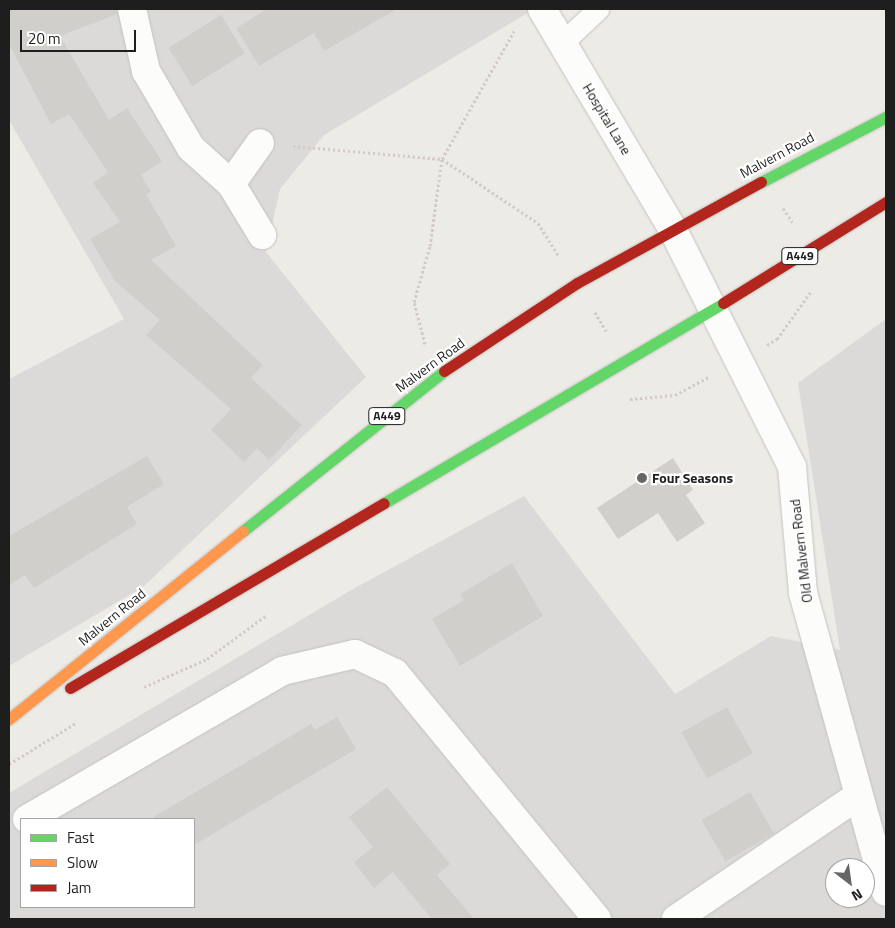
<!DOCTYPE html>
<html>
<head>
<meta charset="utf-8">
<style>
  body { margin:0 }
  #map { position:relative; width:895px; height:928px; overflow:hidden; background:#ecebe6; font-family:"Titillium Web",sans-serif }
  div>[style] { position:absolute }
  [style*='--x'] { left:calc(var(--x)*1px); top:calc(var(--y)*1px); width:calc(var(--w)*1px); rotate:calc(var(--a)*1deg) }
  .residential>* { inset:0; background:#dbdad8 }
  .building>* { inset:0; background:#d0cfcc; transform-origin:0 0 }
  .path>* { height:3px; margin-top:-1.5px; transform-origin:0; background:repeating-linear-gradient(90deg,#d5cac7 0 2.5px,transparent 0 5px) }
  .roads { filter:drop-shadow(0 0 1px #c3c3c1) drop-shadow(0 0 1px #c3c3c1) }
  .lane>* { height:21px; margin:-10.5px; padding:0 10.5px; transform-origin:10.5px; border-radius:10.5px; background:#fcfcfb }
  .street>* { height:28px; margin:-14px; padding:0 14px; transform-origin:14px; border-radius:14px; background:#fcfcfb }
  .fast>* { height:11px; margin:-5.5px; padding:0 5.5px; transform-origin:5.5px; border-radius:5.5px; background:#63d668 }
  .slow>* { height:11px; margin:-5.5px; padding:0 5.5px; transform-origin:5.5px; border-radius:5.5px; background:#ff974d }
  .jam>* { height:11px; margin:-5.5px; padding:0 5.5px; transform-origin:5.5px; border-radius:5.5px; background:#b3261e }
  .dots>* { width:14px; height:14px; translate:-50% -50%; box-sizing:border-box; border:2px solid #fff; border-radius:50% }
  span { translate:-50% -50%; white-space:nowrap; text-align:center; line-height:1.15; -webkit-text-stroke:4.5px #fff; paint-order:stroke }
  .shield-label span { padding:1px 4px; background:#fff; border:1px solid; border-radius:4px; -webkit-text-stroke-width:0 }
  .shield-label { font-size:12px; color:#1e1e1e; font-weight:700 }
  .street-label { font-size:14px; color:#1e1e1e }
  .poi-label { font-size:14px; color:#1e1e1e; font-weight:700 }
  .left { translate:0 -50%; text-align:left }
  .frame { position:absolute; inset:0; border:10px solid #1e1e1e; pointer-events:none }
  .legend { position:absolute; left:20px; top:818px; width:175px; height:90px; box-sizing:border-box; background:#fff; border:1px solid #a5a5a5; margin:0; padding:6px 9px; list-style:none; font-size:15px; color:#1e1e1e }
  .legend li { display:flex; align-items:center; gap:10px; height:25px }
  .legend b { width:25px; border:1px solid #a5a5a5 }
  .north { position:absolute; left:825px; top:858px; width:50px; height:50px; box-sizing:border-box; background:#fff; border:1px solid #a5a5a5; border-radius:50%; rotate:150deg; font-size:14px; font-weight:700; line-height:20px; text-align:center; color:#1e1e1e }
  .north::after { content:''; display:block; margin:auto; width:18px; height:22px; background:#666664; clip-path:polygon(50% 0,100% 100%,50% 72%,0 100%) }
  .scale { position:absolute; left:20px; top:30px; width:116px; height:22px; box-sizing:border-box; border:2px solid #1e1e1e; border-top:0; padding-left:6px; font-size:15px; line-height:18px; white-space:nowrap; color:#1e1e1e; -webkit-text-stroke:4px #fff; paint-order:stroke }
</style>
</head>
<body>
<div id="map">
  <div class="residential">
    <div style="clip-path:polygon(9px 9px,534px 9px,324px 135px,280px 189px,266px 252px,366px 377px,143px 587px,9px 666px,9px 379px,124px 319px,9px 120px)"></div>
    <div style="clip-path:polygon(evenodd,886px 319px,886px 919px,9px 919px,9px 793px,353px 589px,524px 496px,675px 694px,771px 636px,840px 650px,798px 383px,886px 319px,21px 819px,194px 819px,194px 907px,21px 907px,21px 819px,886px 319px,835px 868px,865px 868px,865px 898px,835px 898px,835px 868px)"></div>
  </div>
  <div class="building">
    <div style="clip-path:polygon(9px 9px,117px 9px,117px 14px,60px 36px,109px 120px,127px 108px,162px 161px,141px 175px,151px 192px,146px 194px,176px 246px,151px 260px,263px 365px,251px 378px,302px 425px,269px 460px,257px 448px,244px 462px,211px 430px,231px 409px,146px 335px,160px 320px,115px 281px,90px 239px,120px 222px,93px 183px,108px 172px,69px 114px,51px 124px,9px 44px)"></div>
    <div style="clip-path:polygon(267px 9px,397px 9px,324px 51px,314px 33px,259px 66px,236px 28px)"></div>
    <div style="left:221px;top:15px;width:45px;height:62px;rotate:58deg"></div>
    <div style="clip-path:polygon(147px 456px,164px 484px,127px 507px,137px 524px,34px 588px,25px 575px,9px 585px,9px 536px)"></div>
    <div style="clip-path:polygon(673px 458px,693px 490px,686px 495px,705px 523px,677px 542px,658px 513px,618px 539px,597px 508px)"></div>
    <div style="clip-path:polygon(512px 563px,543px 616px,460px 666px,432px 619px,464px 600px,460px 594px)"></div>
    <div style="left:727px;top:707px;width:53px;height:52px;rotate:61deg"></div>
    <div style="clip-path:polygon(337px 717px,356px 749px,194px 845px,194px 819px,150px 819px,311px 724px,315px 730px)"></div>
    <div style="clip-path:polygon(387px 787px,450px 864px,437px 875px,474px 919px,432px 919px,393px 872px,374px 888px,354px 862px,373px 847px,349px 817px)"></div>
    <div style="left:750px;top:792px;width:48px;height:56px;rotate:60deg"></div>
  </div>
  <div class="path">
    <div style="--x:293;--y:146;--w:150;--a:5"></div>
    <div style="--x:442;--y:159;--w:115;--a:33.7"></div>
    <div style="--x:538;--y:223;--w:39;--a:58"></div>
    <div style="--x:783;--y:208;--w:17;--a:57"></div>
    <div style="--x:595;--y:312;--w:22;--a:60"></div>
    <div style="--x:425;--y:344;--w:43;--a:-104.7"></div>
    <div style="--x:414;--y:302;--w:58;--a:-74.1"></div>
    <div style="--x:430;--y:246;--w:88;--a:-82.1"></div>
    <div style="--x:442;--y:159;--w:147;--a:-60.6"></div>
    <div style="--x:767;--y:345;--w:12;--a:-31"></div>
    <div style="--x:777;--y:339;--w:60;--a:-54.5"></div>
    <div style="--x:630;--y:399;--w:45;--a:-5.1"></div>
    <div style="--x:675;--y:395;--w:38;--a:-28"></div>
    <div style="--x:144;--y:687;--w:69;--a:-24"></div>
    <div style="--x:207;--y:659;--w:74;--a:-36.3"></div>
    <div style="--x:9;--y:764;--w:79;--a:-31.5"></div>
  </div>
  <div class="roads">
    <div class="lane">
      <div style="--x:562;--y:43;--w:50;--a:-43.4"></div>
    </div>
    <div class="street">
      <div style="--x:132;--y:9;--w:64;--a:77.3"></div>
      <div style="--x:146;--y:71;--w:89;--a:59.7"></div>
      <div style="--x:191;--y:148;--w:54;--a:42"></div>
      <div style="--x:231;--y:184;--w:60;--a:58.7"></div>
      <div style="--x:542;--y:9;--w:255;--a:59.3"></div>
      <div style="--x:672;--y:228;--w:267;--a:63.3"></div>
      <div style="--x:792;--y:467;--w:126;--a:85"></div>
      <div style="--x:803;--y:593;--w:310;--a:74.5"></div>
      <div style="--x:231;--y:184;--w:50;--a:-54.7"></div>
      <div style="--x:27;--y:819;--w:295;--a:-30.1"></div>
      <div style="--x:282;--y:671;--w:75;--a:-13.1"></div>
      <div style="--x:355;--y:654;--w:44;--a:25.4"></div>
      <div style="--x:395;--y:673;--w:318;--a:50.6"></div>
      <div style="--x:676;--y:919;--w:220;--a:-34.1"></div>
    </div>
    <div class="fast">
      <div style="--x:761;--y:182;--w:141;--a:-27.5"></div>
      <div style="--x:384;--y:503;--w:394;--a:-30.5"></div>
      <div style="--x:243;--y:531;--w:257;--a:-38.5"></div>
    </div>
    <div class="slow">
      <div style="--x:9;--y:719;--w:300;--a:-38.8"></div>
    </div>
    <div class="jam">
      <div style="--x:723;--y:303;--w:192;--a:-31.8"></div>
      <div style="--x:444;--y:371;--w:159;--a:-33.5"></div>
      <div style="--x:577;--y:283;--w:210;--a:-28.8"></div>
      <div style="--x:70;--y:688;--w:364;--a:-30.5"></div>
    </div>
  </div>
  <div class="dots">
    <div style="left:642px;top:478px;background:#666664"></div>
  </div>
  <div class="shield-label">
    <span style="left:800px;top:256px">A449</span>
    <span style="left:387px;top:416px">A449</span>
  </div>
  <div class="street-label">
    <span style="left:607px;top:119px;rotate:59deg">Hospital Lane</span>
    <span style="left:777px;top:155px;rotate:-28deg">Malvern Road</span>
    <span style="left:430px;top:365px;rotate:-36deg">Malvern Road</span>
    <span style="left:801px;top:551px;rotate:-97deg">Old Malvern Road</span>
    <span style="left:112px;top:617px;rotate:-39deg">Malvern Road</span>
  </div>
  <div class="poi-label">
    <span class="left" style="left:652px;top:478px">Four Seasons</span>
  </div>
  <div class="frame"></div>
  <ul class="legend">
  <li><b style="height:6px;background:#63d668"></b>Fast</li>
  <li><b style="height:6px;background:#ff974d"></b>Slow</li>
  <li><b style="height:6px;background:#b3261e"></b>Jam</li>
  </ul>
  <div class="north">N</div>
  <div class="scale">20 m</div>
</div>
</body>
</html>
